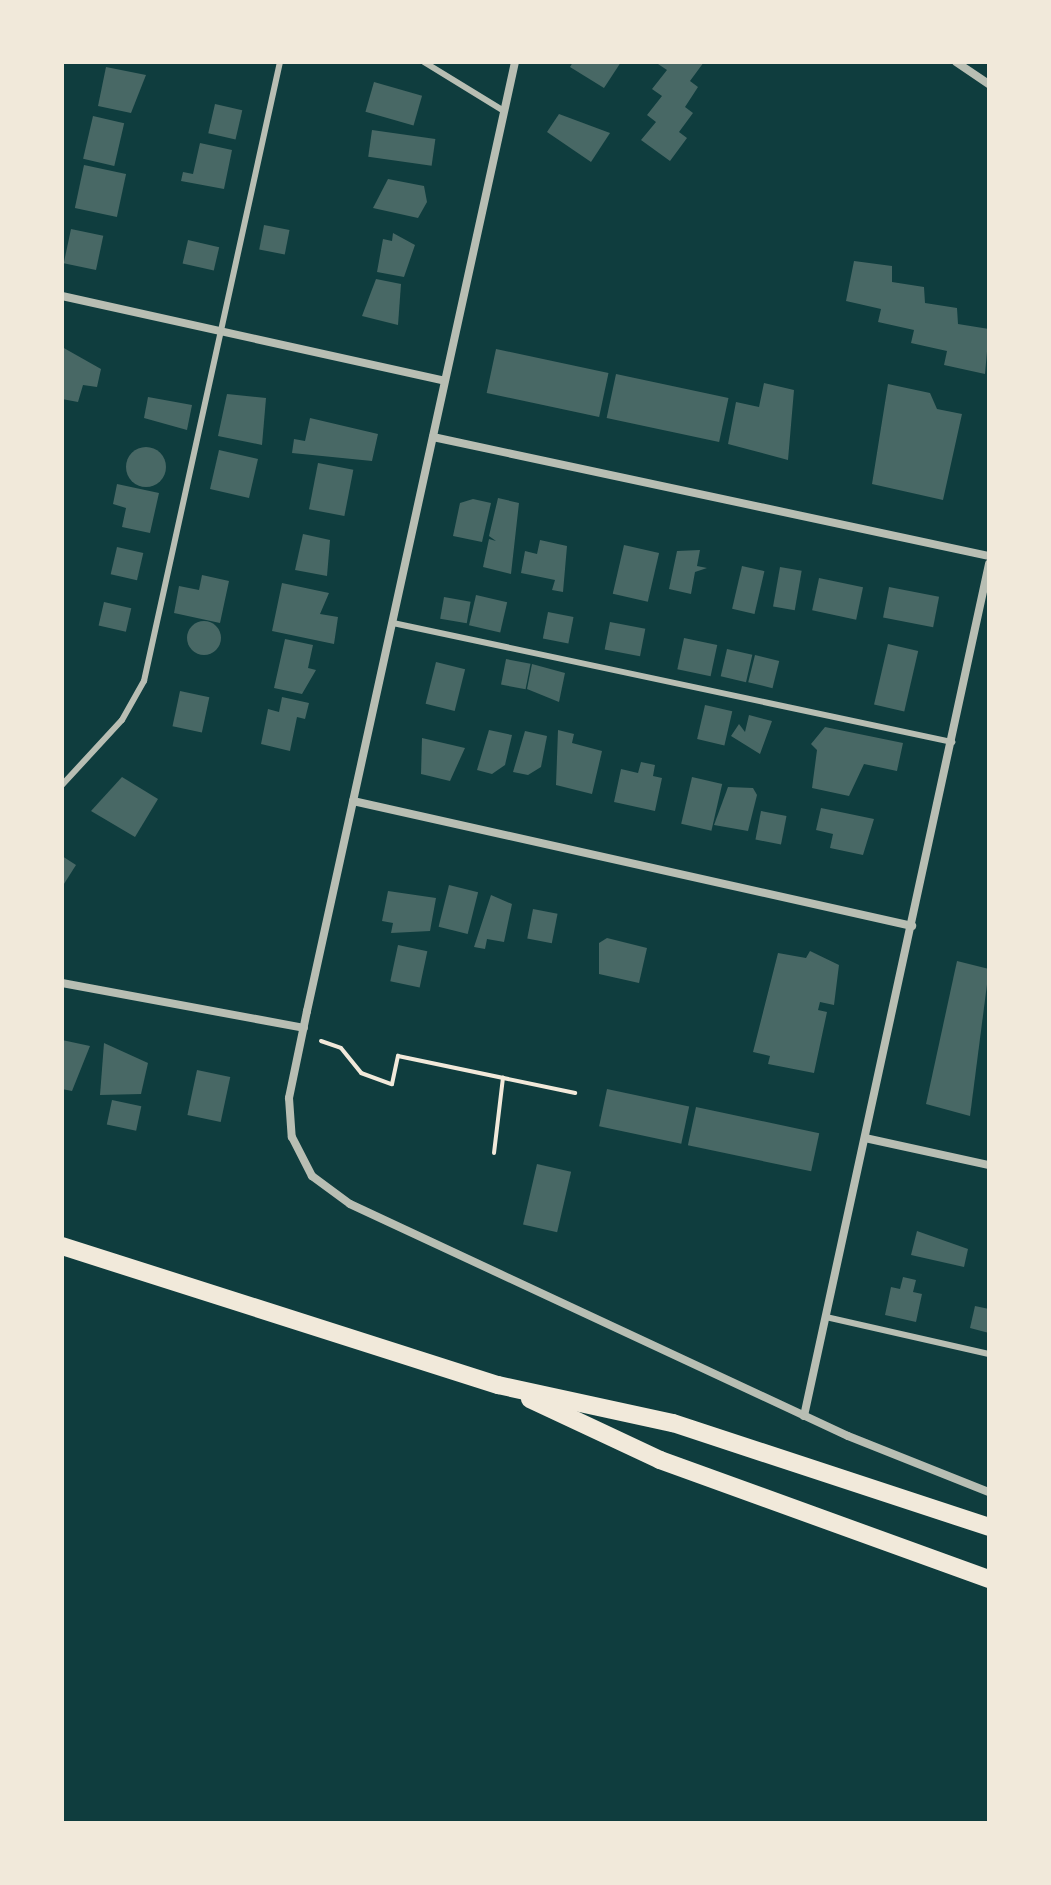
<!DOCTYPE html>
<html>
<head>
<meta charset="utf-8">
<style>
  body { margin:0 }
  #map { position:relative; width:1051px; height:1885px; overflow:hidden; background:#0f3d3e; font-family:Helvetica,sans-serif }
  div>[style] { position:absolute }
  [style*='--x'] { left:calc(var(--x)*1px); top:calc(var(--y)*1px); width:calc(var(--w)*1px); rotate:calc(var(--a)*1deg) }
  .building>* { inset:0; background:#486865; transform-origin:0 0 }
  .round { border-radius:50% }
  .path>* { height:4px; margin:-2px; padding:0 2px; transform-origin:2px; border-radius:2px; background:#f1e9da }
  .service>* { height:6px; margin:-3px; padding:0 3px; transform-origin:3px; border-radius:3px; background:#b8beb3 }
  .minor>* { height:8px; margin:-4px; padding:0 4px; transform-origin:4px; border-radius:4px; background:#b8beb3 }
  .primary>* { height:18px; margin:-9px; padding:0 9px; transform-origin:9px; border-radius:9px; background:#f1e9da }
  span { translate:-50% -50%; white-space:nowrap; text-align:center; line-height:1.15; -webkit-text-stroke:6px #f1e9da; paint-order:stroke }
  .frame { position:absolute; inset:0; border:64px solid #f1e9da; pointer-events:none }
</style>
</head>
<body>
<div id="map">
  <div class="building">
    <div style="clip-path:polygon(573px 62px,621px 62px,604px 88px,570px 67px)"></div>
    <div style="clip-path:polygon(655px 62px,704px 62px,690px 81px,698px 87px,685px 107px,693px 113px,679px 132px,687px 138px,670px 161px,641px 140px,656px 122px,647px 115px,662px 96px,652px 89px,667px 70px)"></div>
    <div style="clip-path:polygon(106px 67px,146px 75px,131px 113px,98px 106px)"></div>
    <div style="left:374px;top:82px;width:50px;height:31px;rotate:16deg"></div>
    <div style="left:215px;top:104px;width:28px;height:30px;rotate:13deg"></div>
    <div style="clip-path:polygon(559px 114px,610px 133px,591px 162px,547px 132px)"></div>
    <div style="left:93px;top:116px;width:32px;height:44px;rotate:13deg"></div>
    <div style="left:372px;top:130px;width:64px;height:27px;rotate:8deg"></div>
    <div style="clip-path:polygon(200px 143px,232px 150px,224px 189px,181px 181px,183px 172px,193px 174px)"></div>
    <div style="left:84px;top:165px;width:43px;height:44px;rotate:12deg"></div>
    <div style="clip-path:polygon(388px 179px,424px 186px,427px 202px,418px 218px,373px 208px)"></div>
    <div style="left:264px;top:225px;width:26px;height:25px;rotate:11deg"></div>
    <div style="left:71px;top:229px;width:33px;height:35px;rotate:12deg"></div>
    <div style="clip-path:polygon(393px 233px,415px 245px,404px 277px,377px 272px,383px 239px,392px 241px)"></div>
    <div style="left:188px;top:240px;width:32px;height:24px;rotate:13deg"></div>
    <div style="clip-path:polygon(854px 261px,892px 266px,892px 282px,924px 287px,925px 303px,957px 308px,958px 324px,989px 329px,985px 374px,944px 365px,947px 351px,911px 343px,914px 330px,878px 322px,881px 309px,846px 301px)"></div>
    <div style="clip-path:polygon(376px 279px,401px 284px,398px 325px,362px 316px)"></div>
    <div style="clip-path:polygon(62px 347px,101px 369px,97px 387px,83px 385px,78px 402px,62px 399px)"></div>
    <div style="left:496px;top:349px;width:115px;height:45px;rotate:12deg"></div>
    <div style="left:616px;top:374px;width:115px;height:45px;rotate:12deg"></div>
    <div style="clip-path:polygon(764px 383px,794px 390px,788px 460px,728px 444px,736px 402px,759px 407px)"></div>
    <div style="clip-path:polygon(888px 384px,930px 393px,937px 409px,962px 414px,943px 500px,872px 484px)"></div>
    <div style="clip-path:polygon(227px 394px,266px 398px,262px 445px,218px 436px)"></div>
    <div style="clip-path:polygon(148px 397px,192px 405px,187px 430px,144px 418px)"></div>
    <div style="clip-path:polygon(310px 418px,378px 434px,372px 461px,292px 453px,294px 439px,305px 441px)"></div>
    <div class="round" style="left:126px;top:447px;width:40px;height:40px"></div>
    <div style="left:219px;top:450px;width:40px;height:40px;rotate:13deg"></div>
    <div style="left:318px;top:463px;width:36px;height:47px;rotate:11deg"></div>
    <div style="clip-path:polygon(117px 484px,159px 493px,150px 533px,122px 527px,126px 508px,113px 504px)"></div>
    <div style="clip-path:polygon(498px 498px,519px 503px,511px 574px,483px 567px,489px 539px,496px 541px,489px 536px)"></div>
    <div style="clip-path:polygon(473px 499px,491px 503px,482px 542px,453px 536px,460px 503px)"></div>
    <div style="clip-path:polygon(303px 534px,330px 540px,327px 576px,295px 570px)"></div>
    <div style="clip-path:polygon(540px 540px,567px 546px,563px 592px,552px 590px,555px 580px,521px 573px,525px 551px,537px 554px)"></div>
    <div style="left:624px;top:545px;width:36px;height:50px;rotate:13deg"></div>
    <div style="left:117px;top:547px;width:27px;height:28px;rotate:13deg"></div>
    <div style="clip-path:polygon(700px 550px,697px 566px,707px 568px,695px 572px,691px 594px,669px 589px,677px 551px)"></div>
    <div style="left:742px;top:566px;width:23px;height:44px;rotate:13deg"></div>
    <div style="left:780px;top:567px;width:22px;height:40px;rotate:10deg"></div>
    <div style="clip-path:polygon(202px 575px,229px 581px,220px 623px,174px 613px,179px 586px,199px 590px)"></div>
    <div style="left:819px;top:578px;width:45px;height:33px;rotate:12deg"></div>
    <div style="clip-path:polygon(282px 583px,329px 593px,320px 614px,338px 617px,334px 644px,272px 631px)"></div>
    <div style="left:889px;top:587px;width:51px;height:31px;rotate:11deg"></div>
    <div style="left:476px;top:595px;width:32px;height:31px;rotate:13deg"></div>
    <div style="left:444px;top:597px;width:27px;height:22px;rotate:10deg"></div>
    <div style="left:104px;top:602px;width:28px;height:24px;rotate:13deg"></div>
    <div style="left:548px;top:612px;width:26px;height:27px;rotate:11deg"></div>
    <div class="round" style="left:187px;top:621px;width:34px;height:34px"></div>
    <div style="left:610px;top:622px;width:36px;height:28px;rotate:11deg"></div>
    <div style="left:684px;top:638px;width:34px;height:32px;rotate:12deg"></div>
    <div style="clip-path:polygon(285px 639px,313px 645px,308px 668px,316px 670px,302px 694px,274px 688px)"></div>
    <div style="left:888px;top:644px;width:31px;height:62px;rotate:13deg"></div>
    <div style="left:727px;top:649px;width:26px;height:28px;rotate:13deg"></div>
    <div style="left:755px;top:655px;width:25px;height:28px;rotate:14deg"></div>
    <div style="left:506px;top:659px;width:25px;height:26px;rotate:11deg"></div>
    <div style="left:436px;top:662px;width:30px;height:43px;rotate:14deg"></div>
    <div style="clip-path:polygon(532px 664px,565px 673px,559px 702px,527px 689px)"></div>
    <div style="left:180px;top:691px;width:30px;height:36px;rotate:12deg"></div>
    <div style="clip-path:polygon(282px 697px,309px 703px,305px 719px,297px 717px,290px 751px,261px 744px,268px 709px,279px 712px)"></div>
    <div style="left:705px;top:705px;width:28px;height:35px;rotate:13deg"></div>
    <div style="clip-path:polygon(749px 715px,772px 721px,760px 754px,731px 736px,739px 724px,745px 732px)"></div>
    <div style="clip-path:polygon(825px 727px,903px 743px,897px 771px,864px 764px,849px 796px,812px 788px,817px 750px,811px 744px)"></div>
    <div style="clip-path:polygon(489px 730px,512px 735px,505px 765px,492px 774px,477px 770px)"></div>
    <div style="clip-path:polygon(558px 730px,574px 734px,572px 743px,602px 751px,592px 794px,556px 785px)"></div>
    <div style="clip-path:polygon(525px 731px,547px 736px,541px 767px,528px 775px,513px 772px)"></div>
    <div style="clip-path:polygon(422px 738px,465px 748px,450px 781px,421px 774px)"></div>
    <div style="clip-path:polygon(641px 762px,655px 765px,653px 776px,662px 778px,655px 811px,614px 802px,621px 769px,638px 773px)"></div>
    <div style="clip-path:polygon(122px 777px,158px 799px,135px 837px,91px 811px)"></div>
    <div style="left:692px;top:777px;width:31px;height:48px;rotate:13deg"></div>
    <div style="clip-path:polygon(728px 787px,753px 788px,757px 795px,748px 831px,714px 825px)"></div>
    <div style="clip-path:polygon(821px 808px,874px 819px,863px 855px,830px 848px,833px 834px,816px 830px)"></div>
    <div style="left:761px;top:811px;width:26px;height:29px;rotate:11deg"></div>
    <div style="clip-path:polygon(62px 856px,76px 865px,62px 887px)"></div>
    <div style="left:449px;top:885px;width:30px;height:43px;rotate:14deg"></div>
    <div style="clip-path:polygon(388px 891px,436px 898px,430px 931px,391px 933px,393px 923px,382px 921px)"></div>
    <div style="clip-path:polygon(491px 895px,512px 904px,504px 942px,487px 939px,485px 949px,474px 947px)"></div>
    <div style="left:533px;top:909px;width:25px;height:30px;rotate:11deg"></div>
    <div style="clip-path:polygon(607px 938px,647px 948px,639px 983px,599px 974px,599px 943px)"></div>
    <div style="left:398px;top:945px;width:30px;height:37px;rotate:12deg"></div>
    <div style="clip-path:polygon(810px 951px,839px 965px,834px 1005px,820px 1002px,818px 1010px,827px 1012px,814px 1073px,768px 1064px,770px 1056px,753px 1052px,778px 953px,806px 958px)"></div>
    <div style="clip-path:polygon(957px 961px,989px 969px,970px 1116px,926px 1104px)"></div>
    <div style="clip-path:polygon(62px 1040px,90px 1046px,72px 1091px,62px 1089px)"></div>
    <div style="clip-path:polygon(104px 1043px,148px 1063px,141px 1094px,100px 1095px)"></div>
    <div style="left:197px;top:1070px;width:34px;height:46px;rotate:12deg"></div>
    <div style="left:607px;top:1089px;width:84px;height:38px;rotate:12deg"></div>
    <div style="left:112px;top:1100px;width:30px;height:25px;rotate:12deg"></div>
    <div style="left:696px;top:1107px;width:126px;height:39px;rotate:12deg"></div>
    <div style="left:537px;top:1164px;width:35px;height:62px;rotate:13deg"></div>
    <div style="clip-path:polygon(917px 1231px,968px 1249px,964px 1267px,911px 1255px)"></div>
    <div style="clip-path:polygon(903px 1277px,916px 1280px,913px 1292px,922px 1294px,916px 1322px,885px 1315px,891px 1287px,900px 1289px)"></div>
    <div style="clip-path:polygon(975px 1306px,989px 1309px,989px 1333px,970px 1328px)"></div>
  </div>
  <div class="path">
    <div style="--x:321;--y:1041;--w:21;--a:19"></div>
    <div style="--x:341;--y:1048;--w:32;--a:51"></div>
    <div style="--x:361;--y:1073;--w:33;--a:20"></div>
    <div style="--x:392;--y:1084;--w:29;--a:-78"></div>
    <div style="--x:398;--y:1056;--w:181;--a:11.8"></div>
    <div style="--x:494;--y:1153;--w:76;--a:-83.2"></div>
  </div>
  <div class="service">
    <div style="--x:424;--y:62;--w:94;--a:31.5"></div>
    <div style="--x:393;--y:623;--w:572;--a:12.02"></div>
    <div style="--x:62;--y:785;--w:88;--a:-47.3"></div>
    <div style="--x:122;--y:720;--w:45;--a:-60.6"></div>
    <div style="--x:144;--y:681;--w:634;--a:-77.61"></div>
    <div style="--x:826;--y:1317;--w:167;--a:12.8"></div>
  </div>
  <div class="minor">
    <div style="--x:515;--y:62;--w:972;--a:102.36"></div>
    <div style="--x:307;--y:1011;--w:89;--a:101.7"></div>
    <div style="--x:289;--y:1098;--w:39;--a:86"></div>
    <div style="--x:292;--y:1137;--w:44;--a:62.9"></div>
    <div style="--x:312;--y:1176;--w:47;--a:36.4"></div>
    <div style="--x:350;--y:1204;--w:549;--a:24.98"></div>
    <div style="--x:848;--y:1436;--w:152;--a:21.7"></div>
    <div style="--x:956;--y:62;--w:40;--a:34"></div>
    <div style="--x:62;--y:296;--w:389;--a:12.5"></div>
    <div style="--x:433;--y:437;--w:569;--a:12.08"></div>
    <div style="--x:353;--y:801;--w:573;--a:12.6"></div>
    <div style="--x:62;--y:983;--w:246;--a:10.5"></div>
    <div style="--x:865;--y:1138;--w:127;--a:12.3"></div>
    <div style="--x:804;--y:1416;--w:872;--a:-77.75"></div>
  </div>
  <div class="primary">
    <div style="--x:62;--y:1246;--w:458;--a:17.7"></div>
    <div style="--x:498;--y:1385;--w:179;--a:12.3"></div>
    <div style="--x:673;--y:1423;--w:333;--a:18.2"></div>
    <div style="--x:530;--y:1399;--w:144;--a:25.1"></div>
    <div style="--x:660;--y:1460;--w:350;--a:19.9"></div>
  </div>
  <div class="frame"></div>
</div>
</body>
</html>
